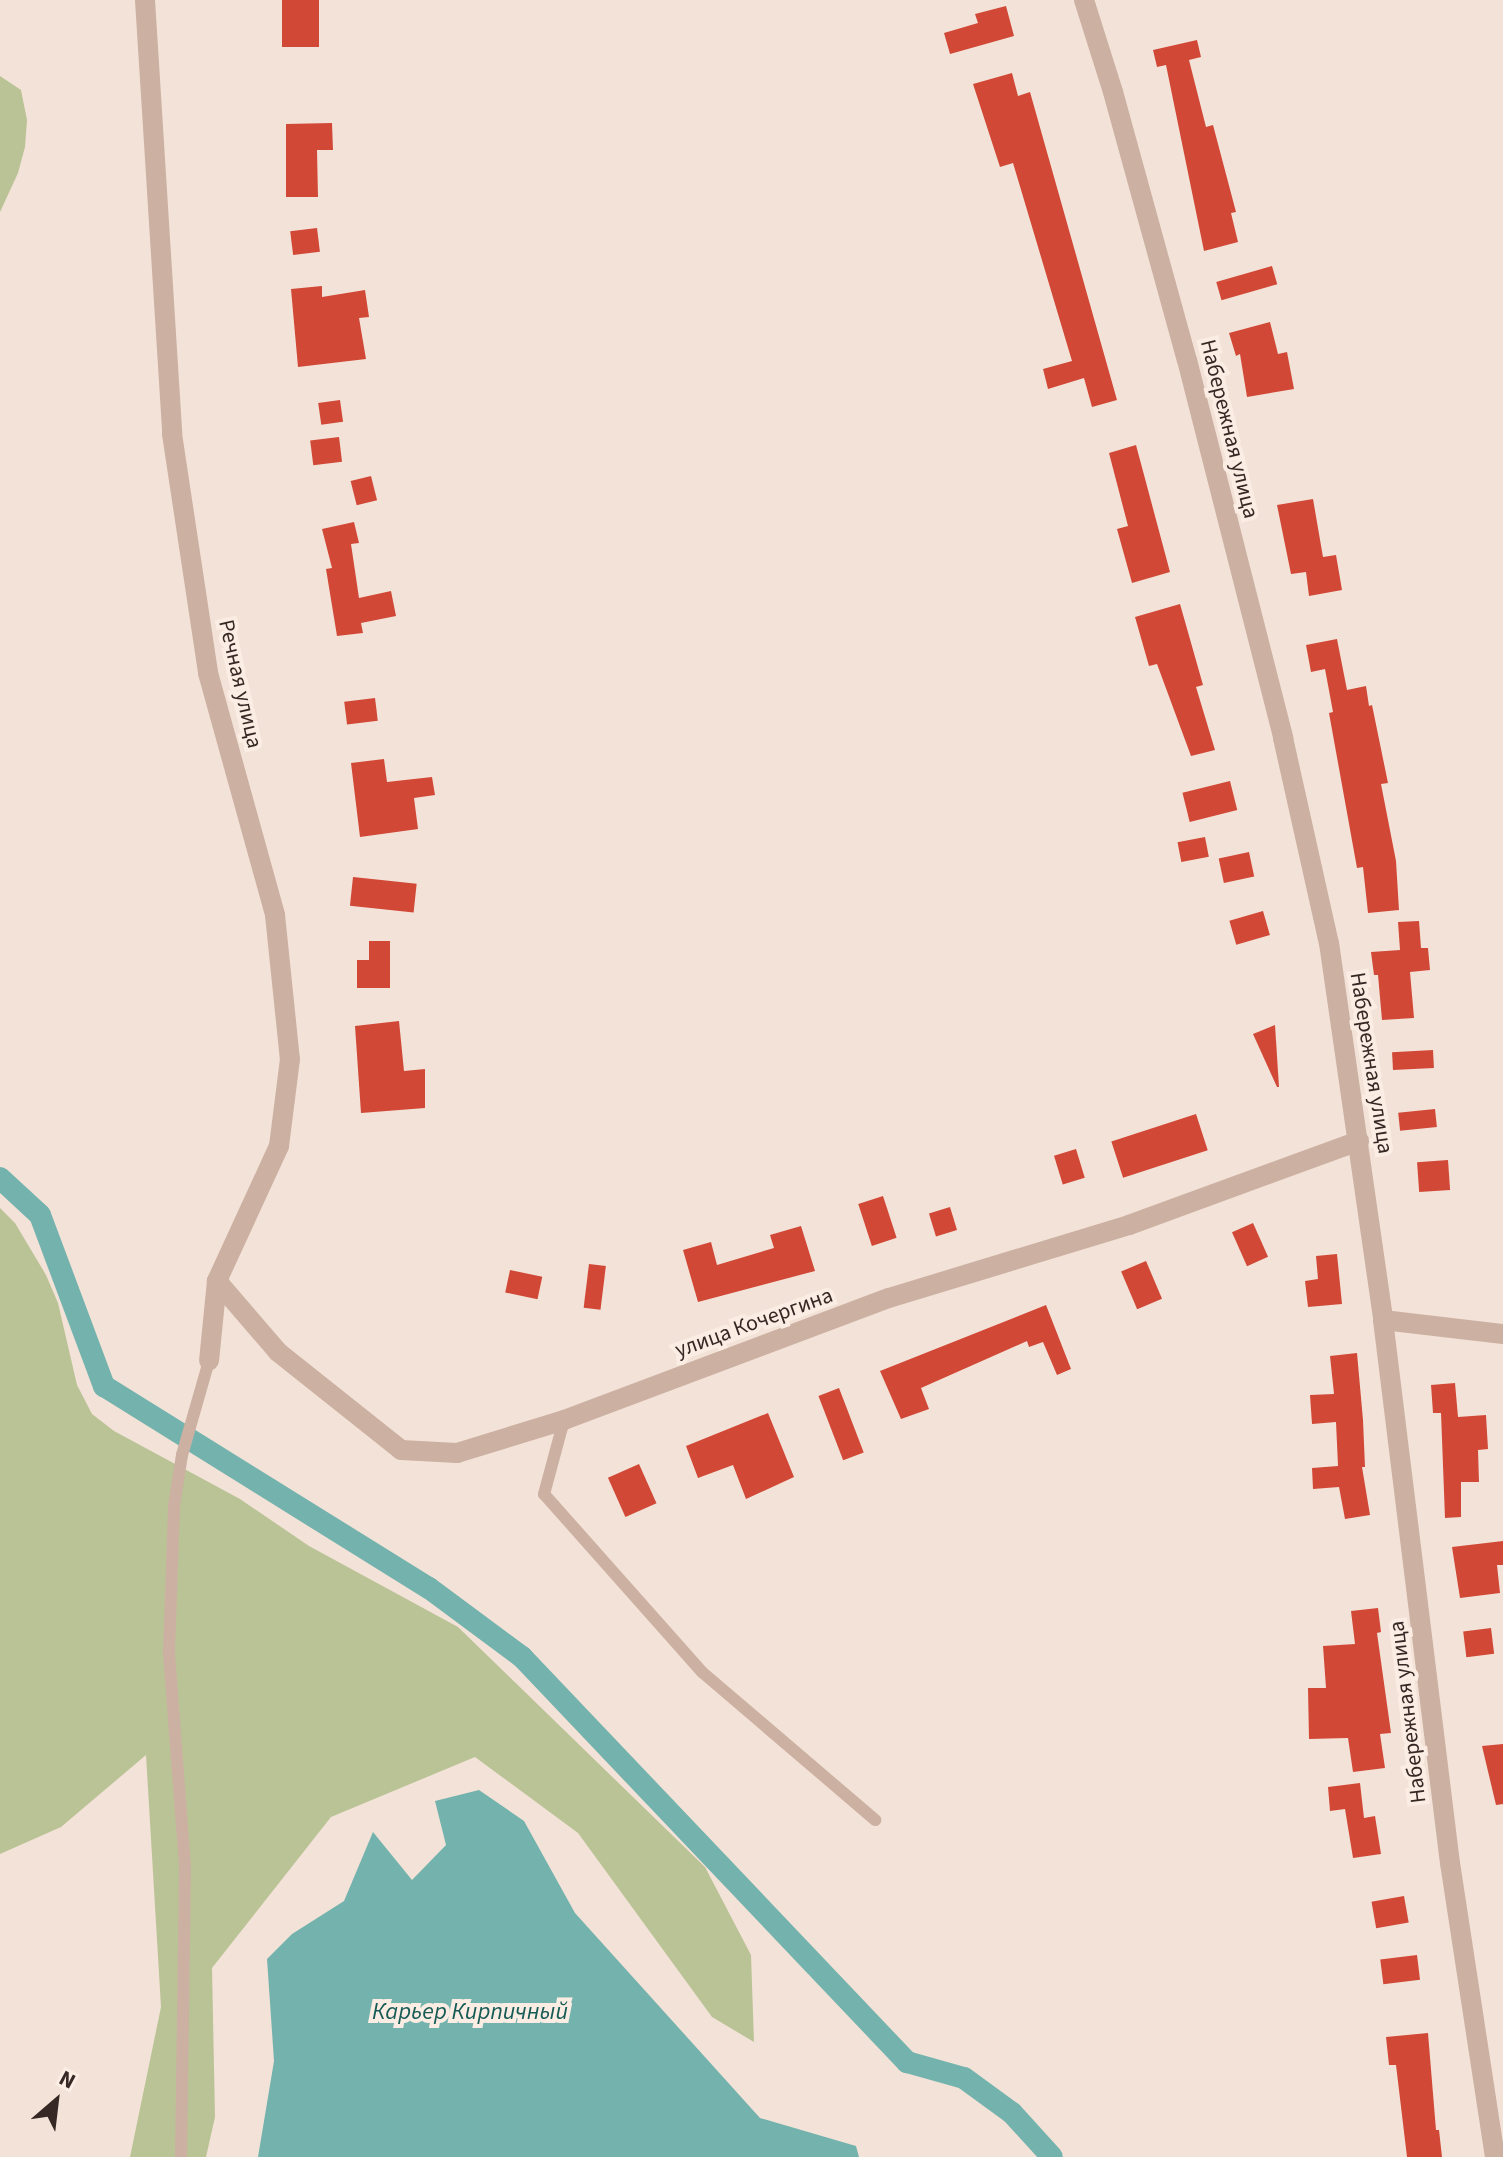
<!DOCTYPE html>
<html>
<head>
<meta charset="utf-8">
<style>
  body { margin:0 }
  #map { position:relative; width:1503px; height:2157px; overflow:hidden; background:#f3e2d7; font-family:"Source Sans 3",sans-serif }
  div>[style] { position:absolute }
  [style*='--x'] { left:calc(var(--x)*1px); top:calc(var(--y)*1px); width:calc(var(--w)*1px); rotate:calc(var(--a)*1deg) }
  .green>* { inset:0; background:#bac396 }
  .water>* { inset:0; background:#74b3ad }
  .canal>* { height:22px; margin:-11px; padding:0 11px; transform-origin:11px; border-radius:11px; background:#74b3ad }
  .building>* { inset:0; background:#d14837; transform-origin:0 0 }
  .service>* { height:12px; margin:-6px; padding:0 6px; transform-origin:6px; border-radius:6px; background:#ccb0a2 }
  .minor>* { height:20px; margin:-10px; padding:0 10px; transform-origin:10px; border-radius:10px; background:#ccb0a2 }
  .tertiary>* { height:20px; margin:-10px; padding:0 10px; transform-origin:10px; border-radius:10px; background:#ccb0a2 }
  span { translate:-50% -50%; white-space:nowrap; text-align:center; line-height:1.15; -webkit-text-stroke:8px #fbede3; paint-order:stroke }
  .street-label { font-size:22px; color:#362825 }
  .water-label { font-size:24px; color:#175b56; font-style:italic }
  .north { position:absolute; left:16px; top:2061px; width:80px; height:80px; -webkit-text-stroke:6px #fbede3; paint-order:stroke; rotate:28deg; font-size:22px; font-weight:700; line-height:32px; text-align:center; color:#362825 }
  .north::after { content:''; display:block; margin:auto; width:28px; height:36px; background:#362825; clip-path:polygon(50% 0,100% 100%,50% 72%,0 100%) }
</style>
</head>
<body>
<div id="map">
  <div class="green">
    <div style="clip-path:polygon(0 76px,21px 90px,27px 120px,25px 147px,18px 173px,0 212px)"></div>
    <div style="clip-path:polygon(0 1208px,15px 1223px,46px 1275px,58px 1303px,77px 1385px,92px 1414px,114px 1431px,240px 1499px,309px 1546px,458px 1627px,705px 1867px,751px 1955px,754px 2042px,712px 2017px,578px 1833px,475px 1757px,331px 1817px,212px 1968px,215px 2117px,206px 2157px,130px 2157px,161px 2007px,146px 1755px,61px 1827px,0 1854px)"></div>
  </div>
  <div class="water">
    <div style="clip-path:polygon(479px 1790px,524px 1821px,575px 1913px,760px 2118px,856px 2146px,859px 2157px,258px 2157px,274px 2061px,267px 1959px,292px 1934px,344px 1901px,373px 1832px,412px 1880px,446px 1845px,435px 1801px)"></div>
  </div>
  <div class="canal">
    <div style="--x:0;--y:1178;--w:54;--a:42.8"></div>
    <div style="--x:40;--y:1215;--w:183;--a:69.5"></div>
    <div style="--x:104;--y:1386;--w:383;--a:31.9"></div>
    <div style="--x:429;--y:1588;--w:116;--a:36.6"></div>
    <div style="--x:522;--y:1657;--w:559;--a:46.45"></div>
    <div style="--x:907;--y:2062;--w:59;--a:15.7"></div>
    <div style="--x:964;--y:2078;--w:59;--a:36.1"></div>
    <div style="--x:1012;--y:2113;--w:59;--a:47.7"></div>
  </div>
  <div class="building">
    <div style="left:282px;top:0;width:37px;height:47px"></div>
    <div style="clip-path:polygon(1006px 6px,1014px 36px,950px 54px,944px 33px,978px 23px,975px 14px)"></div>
    <div style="clip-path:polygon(1197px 40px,1201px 57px,1189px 60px,1206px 127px,1213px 125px,1236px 212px,1231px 213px,1238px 242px,1204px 251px,1166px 65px,1157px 67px,1153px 50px)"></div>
    <div style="clip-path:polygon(1012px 73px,1018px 96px,1030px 92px,1117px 400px,1092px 407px,1084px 378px,1048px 389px,1043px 369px,1072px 361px,1013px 163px,1000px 167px,973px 84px)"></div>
    <div style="clip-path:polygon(332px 123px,333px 150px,317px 150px,318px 197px,286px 197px,286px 124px)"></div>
    <div style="left:317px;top:228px;width:24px;height:27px;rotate:83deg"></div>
    <div style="left:1272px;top:266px;width:19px;height:58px;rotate:74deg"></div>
    <div style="clip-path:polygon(322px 286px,322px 297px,365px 290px,369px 317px,359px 318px,366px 359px,298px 367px,291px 289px)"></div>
    <div style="clip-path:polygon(1270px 322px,1278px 354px,1287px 352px,1294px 389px,1247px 397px,1240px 354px,1236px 356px,1229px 333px)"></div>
    <div style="left:340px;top:400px;width:22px;height:22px;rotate:82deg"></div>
    <div style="left:339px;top:437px;width:25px;height:29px;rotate:83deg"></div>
    <div style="clip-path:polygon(1136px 445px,1170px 572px,1132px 583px,1117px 529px,1128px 526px,1109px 453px)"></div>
    <div style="left:371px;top:476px;width:25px;height:21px;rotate:76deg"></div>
    <div style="clip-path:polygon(1313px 499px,1323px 557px,1336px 555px,1342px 590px,1309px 596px,1306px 572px,1291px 574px,1277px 505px)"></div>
    <div style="clip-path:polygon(354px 522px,359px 543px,351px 544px,359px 598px,391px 591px,396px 616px,361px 623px,363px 633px,337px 636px,326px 569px,332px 568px,322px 529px)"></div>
    <div style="clip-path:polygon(1180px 604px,1203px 685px,1196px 687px,1215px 750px,1191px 756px,1157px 664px,1149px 666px,1135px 617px)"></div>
    <div style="clip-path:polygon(1337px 639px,1347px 690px,1366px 686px,1369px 706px,1372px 705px,1388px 783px,1381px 784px,1396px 861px,1399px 910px,1368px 913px,1363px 867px,1357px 868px,1329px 713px,1333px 712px,1325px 669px,1311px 672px,1306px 645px)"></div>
    <div style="left:375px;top:698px;width:23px;height:31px;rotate:83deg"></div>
    <div style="clip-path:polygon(384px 759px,387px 782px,432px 777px,435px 795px,414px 798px,418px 829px,360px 837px,351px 763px)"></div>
    <div style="left:1230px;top:781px;width:30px;height:49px;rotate:76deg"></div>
    <div style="left:1205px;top:837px;width:20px;height:28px;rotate:79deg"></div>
    <div style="left:1249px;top:852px;width:25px;height:31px;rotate:78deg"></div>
    <div style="left:353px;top:877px;width:64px;height:29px;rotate:6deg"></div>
    <div style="left:1263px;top:911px;width:25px;height:35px;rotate:74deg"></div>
    <div style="clip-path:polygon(1419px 921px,1421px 948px,1428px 948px,1430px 970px,1410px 972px,1414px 1018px,1382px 1020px,1378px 975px,1374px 975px,1371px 952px,1400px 950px,1398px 922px)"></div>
    <div style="clip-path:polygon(369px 941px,390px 941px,390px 988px,357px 988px,357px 960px,369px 960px)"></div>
    <div style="clip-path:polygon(399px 1021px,404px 1071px,425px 1069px,425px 1108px,361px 1113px,355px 1026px)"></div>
    <div style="clip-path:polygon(1275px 1025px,1279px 1087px,1277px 1087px,1253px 1034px)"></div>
    <div style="left:1433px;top:1050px;width:18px;height:41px;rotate:87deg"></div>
    <div style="left:1435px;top:1109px;width:18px;height:37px;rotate:84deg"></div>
    <div style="left:1196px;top:1114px;width:38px;height:89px;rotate:72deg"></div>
    <div style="left:1076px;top:1149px;width:30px;height:23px;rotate:73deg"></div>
    <div style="left:1448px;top:1160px;width:30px;height:31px;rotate:86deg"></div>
    <div style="left:883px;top:1196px;width:44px;height:26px;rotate:72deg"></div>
    <div style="left:950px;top:1207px;width:24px;height:22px;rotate:73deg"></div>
    <div style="left:1253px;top:1223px;width:37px;height:23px;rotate:66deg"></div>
    <div style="clip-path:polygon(801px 1226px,815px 1271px,698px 1302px,683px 1250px,711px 1242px,717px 1265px,774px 1248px,770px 1235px)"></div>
    <div style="clip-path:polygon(1337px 1254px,1342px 1304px,1308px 1307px,1305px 1281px,1318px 1279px,1316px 1256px)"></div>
    <div style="left:1146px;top:1261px;width:41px;height:27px;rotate:67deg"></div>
    <div style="left:589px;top:1264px;width:17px;height:44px;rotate:7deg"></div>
    <div style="left:510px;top:1270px;width:33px;height:23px;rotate:12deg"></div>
    <div style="clip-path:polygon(1046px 1305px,1071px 1369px,1057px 1375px,1043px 1342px,1029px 1347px,1027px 1341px,921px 1388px,929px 1409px,901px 1419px,880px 1371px)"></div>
    <div style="clip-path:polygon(1357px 1353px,1363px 1420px,1365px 1467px,1362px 1467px,1370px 1515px,1345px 1519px,1339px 1487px,1313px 1489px,1312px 1468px,1338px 1466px,1336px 1422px,1312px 1424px,1310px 1395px,1334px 1394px,1330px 1356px)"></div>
    <div style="clip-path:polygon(1455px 1383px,1458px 1417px,1486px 1415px,1488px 1449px,1478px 1450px,1479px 1482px,1461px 1482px,1461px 1517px,1445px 1518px,1441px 1413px,1433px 1413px,1431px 1385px)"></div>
    <div style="left:839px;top:1388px;width:69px;height:22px;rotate:69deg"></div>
    <div style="clip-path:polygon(768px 1413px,794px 1477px,746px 1499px,733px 1465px,698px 1478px,686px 1446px)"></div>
    <div style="left:639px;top:1464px;width:43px;height:34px;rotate:66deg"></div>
    <div style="clip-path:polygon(1503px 1541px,1503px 1565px,1497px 1565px,1500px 1593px,1460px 1598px,1452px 1547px)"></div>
    <div style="clip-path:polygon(1378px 1608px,1381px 1632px,1377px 1633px,1391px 1733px,1380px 1734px,1385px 1768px,1353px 1772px,1348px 1738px,1309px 1739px,1308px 1688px,1326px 1688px,1323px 1646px,1355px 1644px,1351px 1611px)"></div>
    <div style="left:1491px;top:1628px;width:26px;height:28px;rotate:83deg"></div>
    <div style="clip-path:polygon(1503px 1744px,1503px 1804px,1496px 1805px,1482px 1746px)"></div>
    <div style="clip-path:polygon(1360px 1783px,1364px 1818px,1375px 1816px,1381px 1854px,1353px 1858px,1345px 1809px,1330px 1811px,1328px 1787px)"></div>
    <div style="left:1404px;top:1896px;width:27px;height:33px;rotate:80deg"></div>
    <div style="left:1417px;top:1955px;width:25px;height:37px;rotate:83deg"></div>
    <div style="clip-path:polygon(1428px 2033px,1436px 2130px,1439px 2130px,1442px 2157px,1407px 2157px,1396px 2065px,1389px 2065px,1386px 2037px)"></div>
  </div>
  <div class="service">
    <div style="--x:564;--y:1420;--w:77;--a:105.1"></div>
    <div style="--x:544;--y:1494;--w:238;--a:48.4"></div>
    <div style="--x:702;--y:1672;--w:228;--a:40.5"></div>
    <div style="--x:181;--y:2157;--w:291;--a:-89.2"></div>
    <div style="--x:185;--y:1866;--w:215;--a:-94.3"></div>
    <div style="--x:169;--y:1652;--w:146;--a:-88"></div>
    <div style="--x:174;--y:1506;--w:52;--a:-81.1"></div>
    <div style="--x:182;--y:1455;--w:98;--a:-74"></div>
  </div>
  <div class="minor">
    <div style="--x:145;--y:0;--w:435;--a:86.4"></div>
    <div style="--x:172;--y:434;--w:242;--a:81.4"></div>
    <div style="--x:208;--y:673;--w:251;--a:74.5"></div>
    <div style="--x:275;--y:915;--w:145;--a:84.1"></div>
    <div style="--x:290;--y:1059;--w:88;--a:97.2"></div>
    <div style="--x:279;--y:1146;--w:149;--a:114.7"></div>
    <div style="--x:217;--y:1281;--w:80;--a:95.7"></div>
    <div style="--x:217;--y:1281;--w:94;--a:49.3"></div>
    <div style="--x:278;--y:1352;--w:157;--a:38.5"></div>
    <div style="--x:401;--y:1450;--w:56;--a:3.1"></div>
    <div style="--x:457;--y:1453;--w:112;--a:-17.1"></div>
    <div style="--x:564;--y:1420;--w:347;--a:-20.6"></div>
    <div style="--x:889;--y:1298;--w:251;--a:-16.9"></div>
    <div style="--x:1129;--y:1225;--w:245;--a:-20.1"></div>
    <div style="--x:1383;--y:1320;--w:547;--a:82.97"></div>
    <div style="--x:1450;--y:1863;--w:297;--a:81.3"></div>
  </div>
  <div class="tertiary">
    <div style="--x:1084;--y:0;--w:96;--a:72.5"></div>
    <div style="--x:1113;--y:92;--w:278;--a:74.6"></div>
    <div style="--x:1187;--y:360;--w:390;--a:75.7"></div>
    <div style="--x:1283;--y:738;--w:210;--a:77.4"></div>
    <div style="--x:1329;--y:943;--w:381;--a:81.8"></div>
    <div style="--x:1383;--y:1320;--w:121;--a:6.7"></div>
  </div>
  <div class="street-label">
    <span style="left:1229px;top:429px;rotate:76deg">Набережная улица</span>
    <span style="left:240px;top:684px;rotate:77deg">Речная улица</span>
    <span style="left:1371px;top:1063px;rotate:81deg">Набережная улица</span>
    <span style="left:754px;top:1323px;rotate:-20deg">улица Кочергина</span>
    <span style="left:1408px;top:1712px;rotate:-97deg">Набережная улица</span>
  </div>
  <div class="water-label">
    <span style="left:470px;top:2012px">Карьер Кирпичный</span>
  </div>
  <div class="north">N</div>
</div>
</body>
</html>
